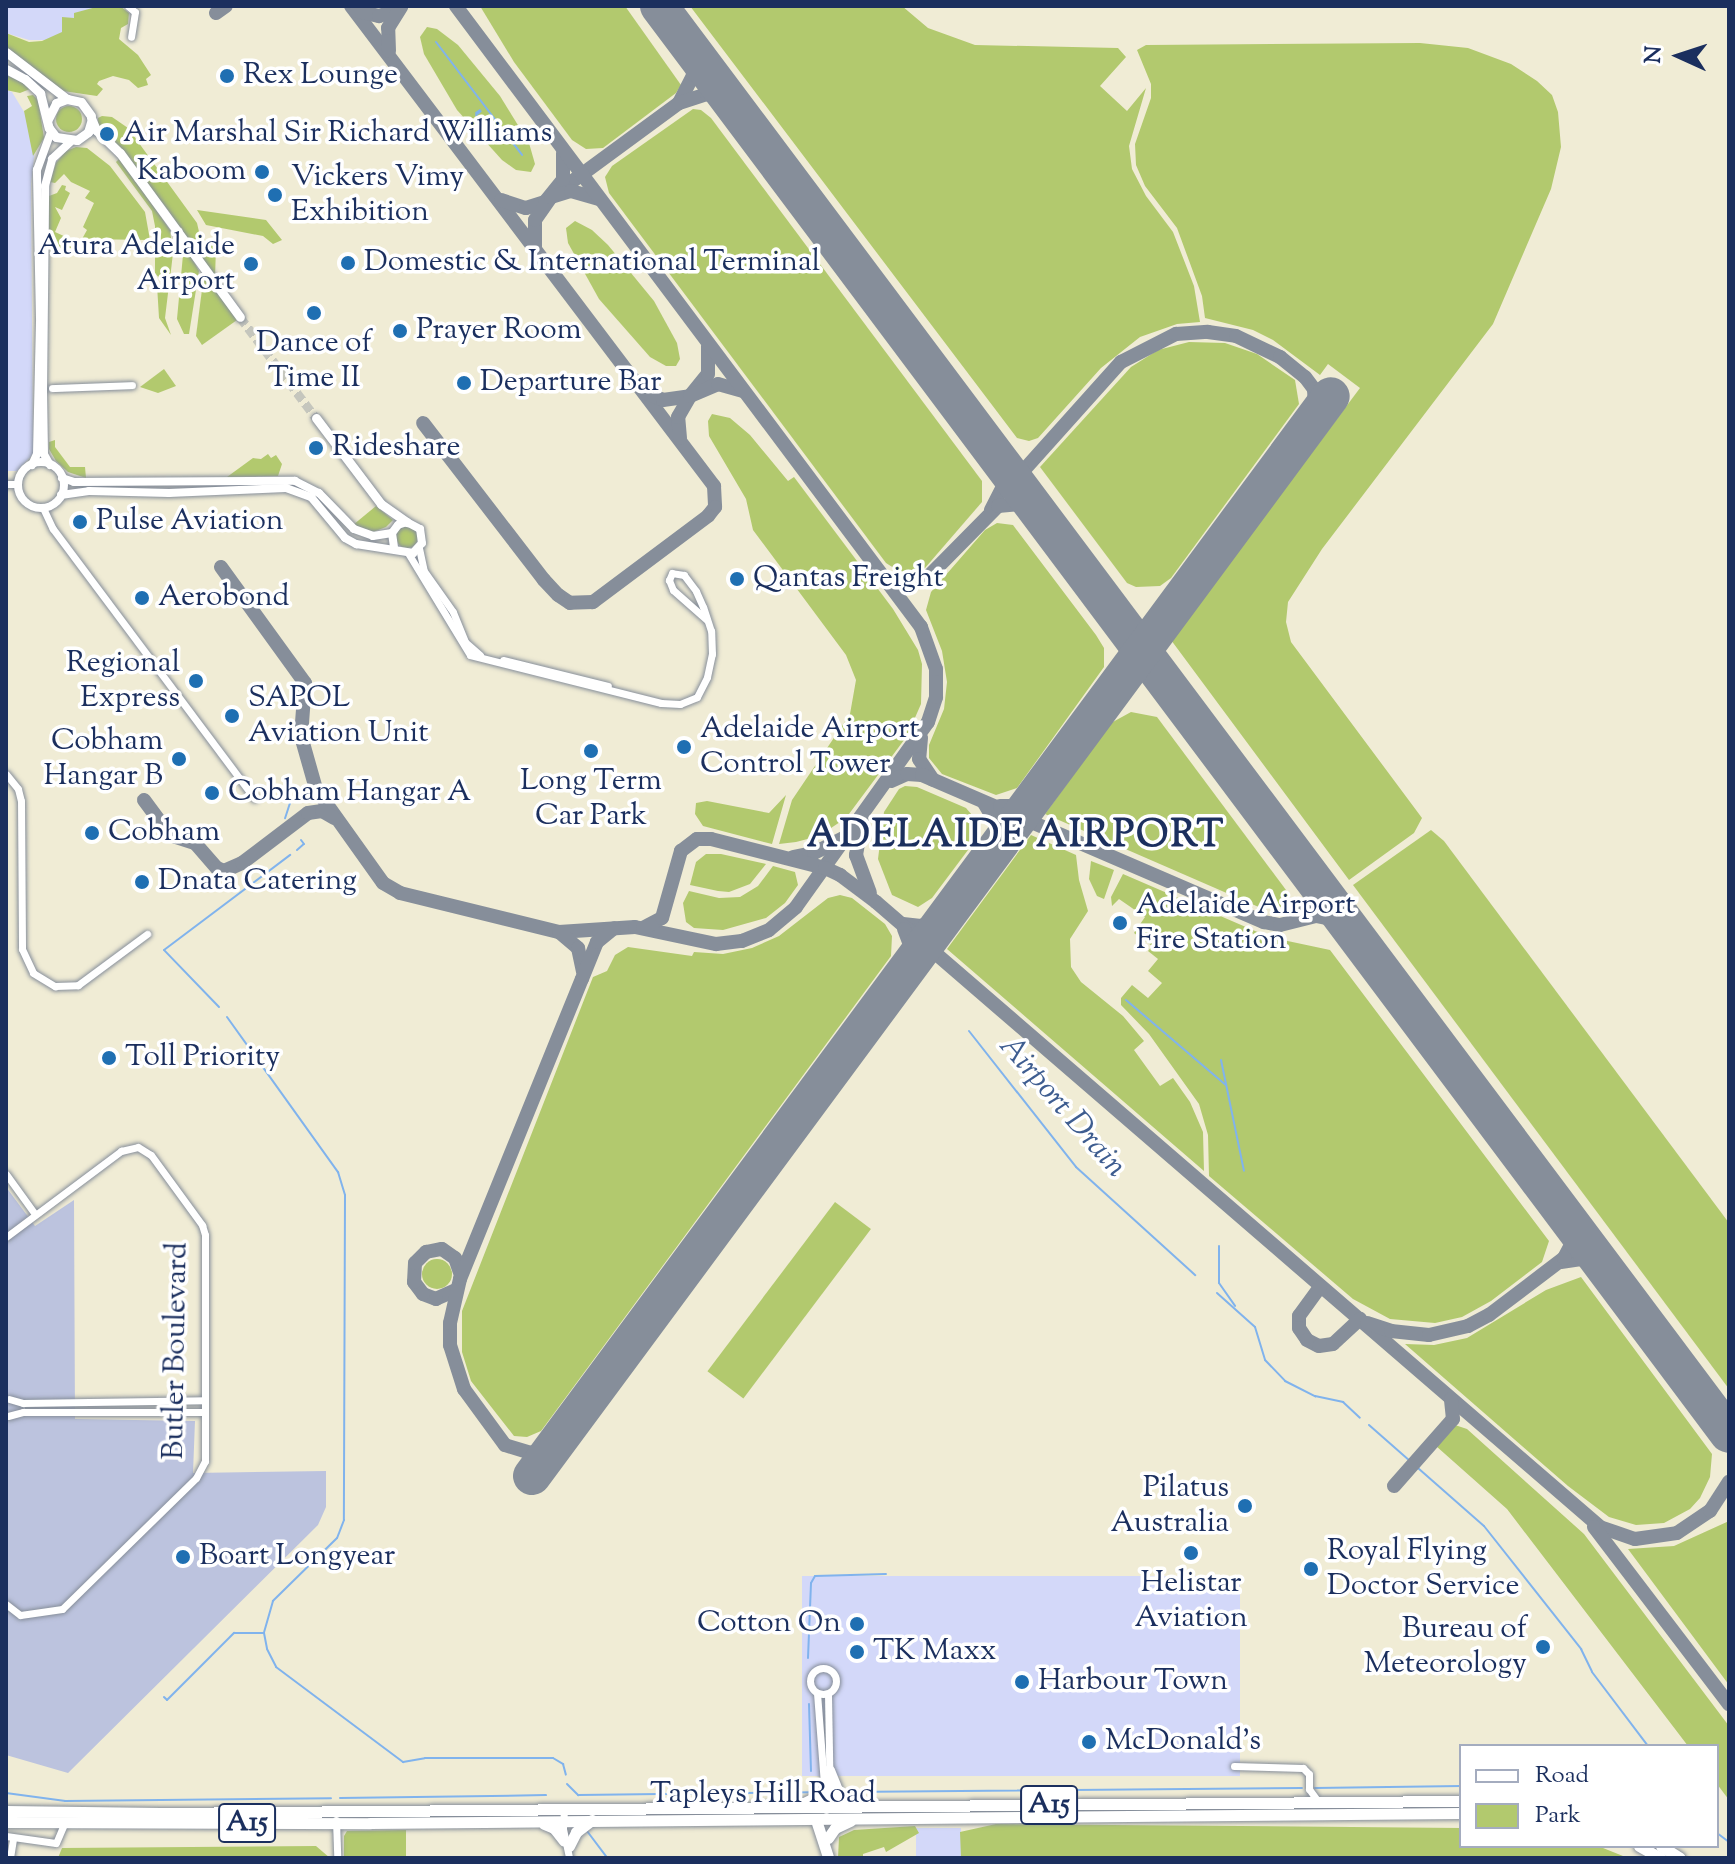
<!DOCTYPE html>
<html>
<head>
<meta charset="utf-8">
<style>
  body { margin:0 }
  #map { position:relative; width:1735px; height:1864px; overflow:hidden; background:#f0ecd5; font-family:"Sorts Mill Goudy",serif }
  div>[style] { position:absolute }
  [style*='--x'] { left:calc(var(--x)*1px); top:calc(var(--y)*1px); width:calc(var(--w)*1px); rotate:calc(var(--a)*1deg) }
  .built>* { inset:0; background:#d3d8f9; transform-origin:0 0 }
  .industrial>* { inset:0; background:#bcc3de }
  .green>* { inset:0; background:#b2c96e; transform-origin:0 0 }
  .round { border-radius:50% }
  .stream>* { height:2px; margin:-1px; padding:0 1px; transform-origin:1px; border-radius:1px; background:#80b3ed }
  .taxiway>* { height:14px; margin:-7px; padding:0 7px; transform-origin:7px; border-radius:7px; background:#868e9a }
  .runway>* { height:38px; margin:-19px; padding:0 19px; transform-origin:19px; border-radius:19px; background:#868e9a }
  .secondary-tunnel>* { height:9px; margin-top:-4.5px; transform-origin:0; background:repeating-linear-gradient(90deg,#c5c6bd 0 9px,transparent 0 13.5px) }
  .roads { filter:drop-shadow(0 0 2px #868e9a) drop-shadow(0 0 2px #868e9a) }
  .minor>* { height:7px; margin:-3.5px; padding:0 3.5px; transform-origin:3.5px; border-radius:3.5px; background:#fff }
  .minor>.ring { margin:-3.5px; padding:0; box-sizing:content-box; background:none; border:7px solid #fff; border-radius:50% }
  .tertiary>* { height:8px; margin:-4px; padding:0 4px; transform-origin:4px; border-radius:4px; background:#fff }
  .tertiary>.ring { margin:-4px; padding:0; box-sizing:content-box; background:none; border:8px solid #fff; border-radius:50% }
  .secondary>* { height:9px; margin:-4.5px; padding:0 4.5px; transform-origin:4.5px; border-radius:4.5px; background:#fff }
  .primary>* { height:11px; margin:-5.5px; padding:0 5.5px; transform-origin:5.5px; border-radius:5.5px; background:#fff }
  .dots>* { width:22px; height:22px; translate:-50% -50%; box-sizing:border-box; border:4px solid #fff; border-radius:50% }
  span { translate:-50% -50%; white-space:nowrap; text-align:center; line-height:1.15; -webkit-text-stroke:7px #fff; paint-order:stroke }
  .shield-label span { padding:2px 6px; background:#fff; border:2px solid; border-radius:6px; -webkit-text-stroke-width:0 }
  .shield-label { font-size:28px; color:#1b2f5e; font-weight:700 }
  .poi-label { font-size:30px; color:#1b2f5e }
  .left { translate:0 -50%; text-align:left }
  .right { translate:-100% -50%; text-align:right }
  .street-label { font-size:30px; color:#1b2f5e }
  .water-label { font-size:32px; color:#3e5d90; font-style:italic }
  .district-label { font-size:38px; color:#1b2f5e; font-weight:700; letter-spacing:2px }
  .frame { position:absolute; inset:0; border:8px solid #1b2f5e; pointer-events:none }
  .legend { position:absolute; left:1459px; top:1744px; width:260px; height:104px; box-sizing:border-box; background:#fff; border:2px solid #a4acbf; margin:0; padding:10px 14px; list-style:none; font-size:24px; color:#1b2f5e }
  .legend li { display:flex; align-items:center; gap:16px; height:40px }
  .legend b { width:40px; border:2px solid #a4acbf }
  .north { position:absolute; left:1639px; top:16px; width:80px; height:80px; -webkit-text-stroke:6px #fff; paint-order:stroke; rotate:273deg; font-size:22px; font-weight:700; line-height:32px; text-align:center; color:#1b2f5e }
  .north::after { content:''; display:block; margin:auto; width:28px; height:36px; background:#1b2f5e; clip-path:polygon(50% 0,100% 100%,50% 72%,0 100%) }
</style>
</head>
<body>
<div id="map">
  <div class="built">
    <div style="clip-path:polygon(6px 6px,119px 6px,119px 13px,47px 40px,29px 40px,6px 33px)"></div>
    <div style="clip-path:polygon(6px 90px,12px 92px,32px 125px,35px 151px,31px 183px,33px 454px,17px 471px,6px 471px)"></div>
    <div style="left:1240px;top:1576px;width:200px;height:438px;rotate:90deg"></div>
    <div style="left:916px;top:1828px;width:45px;height:30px"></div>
  </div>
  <div class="industrial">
    <div style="clip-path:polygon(6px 1187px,35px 1226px,74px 1200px,75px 1419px,195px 1421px,193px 1473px,326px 1471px,326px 1507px,318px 1525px,68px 1773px,6px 1755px)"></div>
  </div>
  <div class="green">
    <div style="clip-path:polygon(100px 6px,120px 6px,129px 13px,128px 24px,121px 28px,119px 39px,138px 55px,151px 75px,146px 79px,148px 85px,138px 88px,129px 80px,113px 76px,99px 81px,97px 84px,103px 89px,97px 96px,63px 91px,6px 49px,6px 33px,29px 42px,42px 41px,62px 32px,62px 17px,74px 18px,74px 13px)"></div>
    <div style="clip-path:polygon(480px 6px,625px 6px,681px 85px,676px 93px,603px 148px,586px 149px,572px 140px,514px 62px)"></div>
    <div style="clip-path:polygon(690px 6px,902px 6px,928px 28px,975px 45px,1118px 48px,1126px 57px,1100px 86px,1127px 111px,1146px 88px,1129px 146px,1132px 169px,1146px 196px,1173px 232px,1194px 286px,1200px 322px,1177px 324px,1140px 337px,1101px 368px,1038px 438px,1029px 441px,1017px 438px)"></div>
    <div style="clip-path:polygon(427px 27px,437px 29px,458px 45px,500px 96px,529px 143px,535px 164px,531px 172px,516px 170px,502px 160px,457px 110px,424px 54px,420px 37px)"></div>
    <div style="clip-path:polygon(1420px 43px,1468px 48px,1511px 64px,1537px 81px,1552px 95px,1558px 112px,1561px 147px,1551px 189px,1493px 324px,1322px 549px,1288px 602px,1286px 622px,1291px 642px,1422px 818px,1414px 833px,1349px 880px,1171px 640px,1360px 388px,1328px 364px,1320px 375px,1273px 340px,1253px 330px,1205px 318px,1202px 296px,1177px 228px,1145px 186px,1136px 165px,1135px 144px,1151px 98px,1151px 84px,1137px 50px,1146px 45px)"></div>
    <div style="clip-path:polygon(6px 75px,23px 82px,30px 89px,20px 93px,6px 90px)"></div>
    <div style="clip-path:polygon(27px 96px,33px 95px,38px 100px,44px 138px,33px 156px,24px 111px,32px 106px)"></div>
    <div class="round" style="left:56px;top:106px;width:26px;height:26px"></div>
    <div style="clip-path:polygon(693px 109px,701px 110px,711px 118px,982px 481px,982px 502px,925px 568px,912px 574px,897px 570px,886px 563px,609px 193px,605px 177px,612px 166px)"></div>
    <div style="clip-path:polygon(102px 116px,112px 117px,128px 128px,197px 223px,200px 236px,216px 248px,215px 277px,165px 206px,98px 127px,98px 118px)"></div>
    <div style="clip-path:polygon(76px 147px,87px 148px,110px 166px,145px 212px,150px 240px,82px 239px,87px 230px,83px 227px,94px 203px,85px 198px,90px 191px,71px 182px,64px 174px,55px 183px,50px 182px,56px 163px,66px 151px)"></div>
    <div style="clip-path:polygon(120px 158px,170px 230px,173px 253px,170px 279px,164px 284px,155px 273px,155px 226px,152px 211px,116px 162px)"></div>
    <div style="clip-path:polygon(62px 185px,66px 186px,65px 190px,70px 193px,62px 210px,55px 207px,61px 218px,55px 232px,66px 237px,71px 248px,54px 248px,54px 253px,49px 249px,49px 196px,57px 193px)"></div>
    <div style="clip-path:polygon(197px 210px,266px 220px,282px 240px,273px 244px,263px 236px,206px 225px)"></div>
    <div style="clip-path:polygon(575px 221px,592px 230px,608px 245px,654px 301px,677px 343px,680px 359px,676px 366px,666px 366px,650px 357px,599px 299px,568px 243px,566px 228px)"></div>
    <div style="clip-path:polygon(184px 244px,199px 271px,189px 334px,184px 334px,177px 319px)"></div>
    <div style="clip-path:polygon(204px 274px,237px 320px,202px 345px,196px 336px)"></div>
    <div style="clip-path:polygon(157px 285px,169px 285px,165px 318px,171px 335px,159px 318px)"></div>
    <div style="clip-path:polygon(1189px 342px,1225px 343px,1257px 354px,1295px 380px,1299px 404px,1171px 578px,1160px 586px,1136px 587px,1127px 583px,1040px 467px,1131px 367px,1158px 350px)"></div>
    <div style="clip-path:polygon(164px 369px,176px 386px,158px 393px,140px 387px)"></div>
    <div style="clip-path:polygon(712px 414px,730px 418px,750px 435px,788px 481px,794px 477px,893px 609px,918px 650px,922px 664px,921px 704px,907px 736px,846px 818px,819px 836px,796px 842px,779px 844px,792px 800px,850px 714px,856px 680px,846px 655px,753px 530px,746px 499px,709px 436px,708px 421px)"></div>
    <div style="clip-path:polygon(55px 440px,55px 447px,70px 467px,85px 467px,86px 478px,68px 472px,56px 461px,49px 449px,49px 442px)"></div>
    <div style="clip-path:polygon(268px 454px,271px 458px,276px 455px,282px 464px,278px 476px,227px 477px,253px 458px,261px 459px)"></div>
    <div style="clip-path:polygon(376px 506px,393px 520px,386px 527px,373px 532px,353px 525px)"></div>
    <div style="clip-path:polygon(997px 523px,1013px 525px,1096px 635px,1104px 648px,1104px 667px,1017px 788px,996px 795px,942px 774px,929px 758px,929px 745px,944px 709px,947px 682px,942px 651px,926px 610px,931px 592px,985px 530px)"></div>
    <div class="round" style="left:396px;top:526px;width:22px;height:22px"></div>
    <div style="clip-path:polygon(1131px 712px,1157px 717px,1289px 894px,1281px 907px,1261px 908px,1045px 814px,1111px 723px)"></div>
    <div style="clip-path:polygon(905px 786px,917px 787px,966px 808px,978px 822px,974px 842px,932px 898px,918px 907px,892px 895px,878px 859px,884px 812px,899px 789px)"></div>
    <div style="clip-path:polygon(786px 795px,772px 844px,703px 826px,695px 814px,696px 803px,707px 801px,769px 813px)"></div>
    <div style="clip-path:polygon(1431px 830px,1444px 841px,1729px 1223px,1729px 1389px,1353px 885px)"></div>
    <div style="clip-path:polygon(1031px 835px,1076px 855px,1079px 880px,1088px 911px,1070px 939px,1071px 967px,1081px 982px,1123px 1016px,1144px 1041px,1134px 1050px,1160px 1086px,1173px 1078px,1190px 1102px,1203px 1132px,1204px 1171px,947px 949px)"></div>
    <div style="clip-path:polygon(706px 854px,721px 854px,766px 864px,750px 884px,729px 892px,718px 891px,690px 885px,696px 862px)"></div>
    <div style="clip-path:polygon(1091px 861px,1114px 870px,1104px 899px,1097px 896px,1089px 879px)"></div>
    <div style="clip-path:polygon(773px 866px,795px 872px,798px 885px,785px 903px,766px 918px,723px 930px,694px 928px,686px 922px,683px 903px,689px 891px,719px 898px,740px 897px,758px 886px)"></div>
    <div style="clip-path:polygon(1123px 874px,1269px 937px,1330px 950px,1549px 1241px,1542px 1262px,1491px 1301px,1462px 1317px,1435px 1323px,1390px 1319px,1353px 1299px,1209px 1176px,1208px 1135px,1199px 1104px,1149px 1034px,1121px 1005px,1121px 998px,1132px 985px,1148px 998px,1162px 983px,1148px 971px,1158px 959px,1148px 951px,1152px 946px,1134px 933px,1145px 917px,1119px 899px,1112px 906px,1111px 897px)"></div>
    <div style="clip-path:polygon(840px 895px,852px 898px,885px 924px,892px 936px,891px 956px,541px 1431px,527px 1437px,514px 1436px,471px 1381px,462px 1352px,462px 1311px,593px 977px,607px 971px,615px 955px,628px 947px,692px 956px,694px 952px,723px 954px,752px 948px,779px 936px,828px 898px)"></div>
    <div style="left:835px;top:1202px;width:45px;height:212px;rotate:37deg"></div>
    <div class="round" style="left:422px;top:1259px;width:30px;height:30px"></div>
    <div style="clip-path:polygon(1581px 1277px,1712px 1454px,1710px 1477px,1700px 1498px,1690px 1509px,1664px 1523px,1636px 1525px,1609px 1517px,1568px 1486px,1405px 1344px,1434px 1345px,1467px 1338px,1546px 1290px)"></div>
    <div style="clip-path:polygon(1455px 1425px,1467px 1429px,1584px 1534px,1729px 1726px,1729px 1800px,1717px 1784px,1717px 1746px,1688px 1746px,1507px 1509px,1436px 1446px)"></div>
    <div style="clip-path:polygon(1729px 1521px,1729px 1685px,1628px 1549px,1674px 1546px)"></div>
    <div style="clip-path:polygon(996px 1824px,1461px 1828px,1461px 1846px,1598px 1846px,1628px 1858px,961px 1858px,960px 1832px)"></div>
    <div style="clip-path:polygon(915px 1826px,919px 1833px,886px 1852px,884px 1847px,863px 1854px,863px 1858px,838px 1858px,839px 1837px,854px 1830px)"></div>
    <div style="clip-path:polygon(406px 1830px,406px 1858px,344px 1858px,344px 1836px,347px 1831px)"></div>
    <div style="clip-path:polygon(316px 1846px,330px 1858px,58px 1858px,62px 1848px)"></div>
  </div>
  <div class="stream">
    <div style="--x:436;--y:42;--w:142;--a:52.7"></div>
    <div style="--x:476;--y:113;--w:5;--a:-37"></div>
    <div style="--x:476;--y:115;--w:6;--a:-39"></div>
    <div style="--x:284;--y:777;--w:27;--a:77"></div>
    <div style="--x:290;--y:803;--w:16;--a:108"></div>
    <div style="--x:297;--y:850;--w:9;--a:-41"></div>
    <div style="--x:304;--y:844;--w:5;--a:-127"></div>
    <div style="--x:1126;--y:1000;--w:131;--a:40.4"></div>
    <div style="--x:219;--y:1007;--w:79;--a:-134"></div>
    <div style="--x:164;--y:950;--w:158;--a:-37"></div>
    <div style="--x:227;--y:1017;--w:191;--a:54.4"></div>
    <div style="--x:338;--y:1172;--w:24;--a:73"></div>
    <div style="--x:345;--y:1195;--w:325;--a:90.2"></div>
    <div style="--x:344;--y:1520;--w:19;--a:111"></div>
    <div style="--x:337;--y:1538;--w:90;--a:135.5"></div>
    <div style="--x:273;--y:1601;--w:33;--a:106"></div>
    <div style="--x:264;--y:1633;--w:16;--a:79"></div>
    <div style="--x:267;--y:1649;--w:20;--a:63"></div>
    <div style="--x:276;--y:1667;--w:159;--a:36.8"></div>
    <div style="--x:403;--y:1762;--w:22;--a:-10"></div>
    <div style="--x:425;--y:1758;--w:128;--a:0"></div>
    <div style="--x:553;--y:1758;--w:12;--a:31"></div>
    <div style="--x:563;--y:1764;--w:11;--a:75"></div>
    <div style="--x:969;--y:1031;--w:173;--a:51.8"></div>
    <div style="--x:1076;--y:1167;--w:161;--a:42.2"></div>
    <div style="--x:1221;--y:1060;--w:113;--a:78.3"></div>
    <div style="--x:1219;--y:1246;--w:37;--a:90"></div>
    <div style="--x:1219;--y:1283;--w:28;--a:55"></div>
    <div style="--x:1217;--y:1293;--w:51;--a:41.8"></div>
    <div style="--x:1255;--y:1327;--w:34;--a:73"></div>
    <div style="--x:1265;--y:1360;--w:29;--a:46"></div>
    <div style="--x:1285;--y:1381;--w:34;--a:27"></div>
    <div style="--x:1315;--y:1396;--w:29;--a:12"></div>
    <div style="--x:1343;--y:1402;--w:23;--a:43"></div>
    <div style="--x:1369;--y:1425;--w:153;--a:41.3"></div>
    <div style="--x:1484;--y:1526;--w:157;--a:51.7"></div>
    <div style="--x:1581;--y:1649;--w:25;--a:64"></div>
    <div style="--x:1592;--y:1672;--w:93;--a:52.9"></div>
    <div style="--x:808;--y:1658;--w:75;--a:-87.7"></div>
    <div style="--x:811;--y:1583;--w:8;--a:-60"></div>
    <div style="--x:815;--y:1576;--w:71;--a:-1.6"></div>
    <div style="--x:164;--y:1697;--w:4;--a:45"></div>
    <div style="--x:167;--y:1700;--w:95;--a:-45"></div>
    <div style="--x:234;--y:1633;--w:30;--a:0"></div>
    <div style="--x:809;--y:1704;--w:67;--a:88.3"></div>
    <div style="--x:567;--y:1784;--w:16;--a:45"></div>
    <div style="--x:578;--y:1795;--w:234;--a:-0.7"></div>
    <div style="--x:1315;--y:1788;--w:146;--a:-0.8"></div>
    <div style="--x:845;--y:1792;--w:457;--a:-0.5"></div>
    <div style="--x:6;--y:1793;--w:60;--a:7.7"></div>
    <div style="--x:65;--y:1801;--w:266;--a:-0.6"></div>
    <div style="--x:340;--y:1798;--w:206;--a:-0.8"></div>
    <div style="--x:587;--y:1831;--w:34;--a:53"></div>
    <div style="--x:1717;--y:1833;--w:15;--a:37"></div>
  </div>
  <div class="taxiway">
    <div style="--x:351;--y:6;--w:602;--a:52.9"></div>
    <div style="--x:714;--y:486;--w:21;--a:87"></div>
    <div style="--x:715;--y:507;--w:11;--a:128"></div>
    <div style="--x:708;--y:516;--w:144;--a:143.2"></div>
    <div style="--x:593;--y:602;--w:23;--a:178"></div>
    <div style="--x:570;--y:603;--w:14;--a:-146"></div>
    <div style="--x:558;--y:595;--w:21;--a:-133"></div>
    <div style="--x:544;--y:580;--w:198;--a:-127.6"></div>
    <div style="--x:357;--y:11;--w:23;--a:13"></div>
    <div style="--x:379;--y:16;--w:21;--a:-19"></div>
    <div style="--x:216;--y:13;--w:12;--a:-35"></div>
    <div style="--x:389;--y:51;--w:23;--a:-92"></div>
    <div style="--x:388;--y:28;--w:25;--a:-58"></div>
    <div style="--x:679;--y:103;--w:31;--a:-63"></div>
    <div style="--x:693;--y:75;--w:26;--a:-94"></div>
    <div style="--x:551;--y:197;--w:159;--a:-36.3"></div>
    <div style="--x:679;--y:103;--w:29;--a:-18"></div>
    <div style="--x:707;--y:94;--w:28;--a:21"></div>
    <div style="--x:501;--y:200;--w:26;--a:18"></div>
    <div style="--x:526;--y:208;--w:20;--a:-18"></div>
    <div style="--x:545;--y:202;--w:28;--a:-51"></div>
    <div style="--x:563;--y:180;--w:27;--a:-90"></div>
    <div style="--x:535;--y:247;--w:27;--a:-90"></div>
    <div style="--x:535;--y:220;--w:28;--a:-55"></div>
    <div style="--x:551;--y:197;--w:21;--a:-17"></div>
    <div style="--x:571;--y:191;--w:29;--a:16"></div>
    <div style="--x:646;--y:393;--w:18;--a:22"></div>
    <div style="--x:663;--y:400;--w:27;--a:-8"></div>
    <div style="--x:690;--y:396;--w:28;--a:-51"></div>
    <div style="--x:708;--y:374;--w:28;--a:-90"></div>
    <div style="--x:680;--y:438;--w:21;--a:-95"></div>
    <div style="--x:678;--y:417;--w:24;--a:-60"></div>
    <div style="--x:690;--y:396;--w:30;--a:-23"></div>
    <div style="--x:718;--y:384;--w:25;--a:16"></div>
    <div style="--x:1015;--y:480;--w:159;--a:-48.1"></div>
    <div style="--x:1121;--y:362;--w:62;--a:-27"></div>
    <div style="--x:1176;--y:334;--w:32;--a:-4"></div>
    <div style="--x:1208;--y:332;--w:28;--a:8"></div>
    <div style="--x:1236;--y:336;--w:49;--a:25.5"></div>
    <div style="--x:1280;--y:357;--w:32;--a:39"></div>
    <div style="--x:1305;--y:377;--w:15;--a:53"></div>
    <div style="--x:1314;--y:389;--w:18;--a:87"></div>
    <div style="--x:1315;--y:407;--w:16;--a:105"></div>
    <div style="--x:991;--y:510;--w:31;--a:-63"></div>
    <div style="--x:1005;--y:482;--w:27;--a:-107"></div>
    <div style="--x:221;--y:567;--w:143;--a:54.1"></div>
    <div style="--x:305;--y:683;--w:53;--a:94.3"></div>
    <div style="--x:301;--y:736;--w:55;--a:74.2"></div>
    <div style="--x:316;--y:789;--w:115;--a:54.5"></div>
    <div style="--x:383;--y:883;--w:20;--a:30"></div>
    <div style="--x:400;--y:893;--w:164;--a:13.8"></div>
    <div style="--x:559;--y:932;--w:76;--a:-3.8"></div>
    <div style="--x:635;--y:927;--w:83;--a:11.9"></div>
    <div style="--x:716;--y:944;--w:26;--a:-7"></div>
    <div style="--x:742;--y:941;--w:29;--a:-22"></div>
    <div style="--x:769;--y:930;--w:35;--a:-40"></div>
    <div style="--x:796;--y:907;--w:227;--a:-54.5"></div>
    <div style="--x:928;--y:722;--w:26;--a:-72"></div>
    <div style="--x:936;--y:697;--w:28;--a:-90"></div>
    <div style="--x:936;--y:669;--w:45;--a:-109.7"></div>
    <div style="--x:921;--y:627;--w:776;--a:-126.83"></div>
    <div style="--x:885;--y:577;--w:18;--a:27"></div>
    <div style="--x:901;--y:585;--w:23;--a:-10"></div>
    <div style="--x:924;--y:581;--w:105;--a:-45.4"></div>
    <div style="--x:998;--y:506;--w:22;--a:-5"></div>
    <div style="--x:1020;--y:504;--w:26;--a:32"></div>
    <div style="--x:921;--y:738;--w:21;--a:95"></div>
    <div style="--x:919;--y:759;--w:25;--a:56"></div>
    <div style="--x:891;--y:781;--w:17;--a:-24"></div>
    <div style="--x:907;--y:774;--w:15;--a:4"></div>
    <div style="--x:922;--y:775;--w:372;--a:23.3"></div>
    <div style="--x:1264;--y:922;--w:16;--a:11"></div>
    <div style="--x:1280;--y:925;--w:37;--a:-14"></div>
    <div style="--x:1316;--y:916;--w:20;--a:11"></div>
    <div style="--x:1336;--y:920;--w:17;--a:31"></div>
    <div style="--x:144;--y:800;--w:44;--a:53.4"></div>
    <div style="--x:170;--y:835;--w:26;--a:18"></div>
    <div style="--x:195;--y:843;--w:33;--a:49"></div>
    <div style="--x:217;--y:868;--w:8;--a:23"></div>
    <div style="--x:224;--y:871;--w:20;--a:-24"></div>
    <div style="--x:242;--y:863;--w:83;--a:-37.1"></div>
    <div style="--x:308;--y:813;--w:14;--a:-8"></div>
    <div style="--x:322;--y:811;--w:14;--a:30"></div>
    <div style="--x:984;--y:803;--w:26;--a:59"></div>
    <div style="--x:997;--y:825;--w:22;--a:95"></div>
    <div style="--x:1000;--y:806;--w:15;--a:0"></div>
    <div style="--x:1015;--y:806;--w:21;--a:-29"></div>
    <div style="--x:862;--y:821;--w:35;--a:100"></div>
    <div style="--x:856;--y:855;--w:40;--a:69.8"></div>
    <div style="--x:793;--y:857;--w:21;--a:-11"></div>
    <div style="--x:814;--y:853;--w:33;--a:-27"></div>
    <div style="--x:1299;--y:918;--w:19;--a:-55"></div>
    <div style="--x:1310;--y:902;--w:25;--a:-85"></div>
    <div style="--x:903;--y:924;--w:18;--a:6"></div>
    <div style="--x:921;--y:926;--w:24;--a:-22"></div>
    <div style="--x:643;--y:928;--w:21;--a:-28"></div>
    <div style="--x:662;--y:918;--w:70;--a:-74.2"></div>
    <div style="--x:681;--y:851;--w:20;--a:-37"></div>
    <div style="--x:697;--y:839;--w:14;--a:0"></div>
    <div style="--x:711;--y:839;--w:118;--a:14.3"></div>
    <div style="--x:825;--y:868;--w:17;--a:25"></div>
    <div style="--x:840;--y:875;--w:45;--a:36.9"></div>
    <div style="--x:876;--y:902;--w:956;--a:40.8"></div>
    <div style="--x:1600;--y:1527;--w:37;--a:19"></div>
    <div style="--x:1635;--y:1539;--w:42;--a:-8.1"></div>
    <div style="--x:1677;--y:1533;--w:40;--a:-34"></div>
    <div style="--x:1710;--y:1511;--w:35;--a:-57"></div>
    <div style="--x:904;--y:929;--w:17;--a:69"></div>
    <div style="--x:910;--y:945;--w:21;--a:98"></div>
    <div style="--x:559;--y:932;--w:25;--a:40"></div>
    <div style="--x:578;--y:948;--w:24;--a:78"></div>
    <div style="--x:1561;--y:1262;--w:22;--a:-8"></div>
    <div style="--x:1583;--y:1259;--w:25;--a:23"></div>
    <div style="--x:1320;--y:1287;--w:36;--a:126"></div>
    <div style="--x:1299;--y:1316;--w:12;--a:90"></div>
    <div style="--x:1299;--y:1328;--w:14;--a:56"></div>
    <div style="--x:1307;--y:1340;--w:13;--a:27"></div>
    <div style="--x:1319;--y:1346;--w:14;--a:-8"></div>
    <div style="--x:1333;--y:1344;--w:37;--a:-43"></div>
    <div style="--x:456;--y:1290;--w:22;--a:156"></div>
    <div style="--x:436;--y:1299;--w:14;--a:-159"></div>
    <div style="--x:423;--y:1294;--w:15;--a:-127"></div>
    <div style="--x:414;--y:1282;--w:19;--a:-87"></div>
    <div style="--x:415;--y:1263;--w:16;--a:-45"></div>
    <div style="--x:426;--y:1252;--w:16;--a:-11"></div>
    <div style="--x:442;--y:1249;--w:16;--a:35"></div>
    <div style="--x:455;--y:1258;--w:18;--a:71"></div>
    <div style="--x:1367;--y:1323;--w:25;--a:18"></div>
    <div style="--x:1391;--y:1331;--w:38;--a:6"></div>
    <div style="--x:1429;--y:1335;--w:40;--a:-13"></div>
    <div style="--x:1468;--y:1326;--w:24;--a:-28"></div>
    <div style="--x:1489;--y:1315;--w:94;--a:-37.2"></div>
    <div style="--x:1564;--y:1258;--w:15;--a:-62"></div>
    <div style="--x:1571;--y:1245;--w:23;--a:-90"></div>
    <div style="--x:1729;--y:1434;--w:1;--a:90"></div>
    <div style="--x:562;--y:1436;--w:19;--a:141"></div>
    <div style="--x:547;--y:1448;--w:17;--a:163"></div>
    <div style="--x:531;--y:1453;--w:27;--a:-163"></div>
    <div style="--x:505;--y:1445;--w:69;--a:-126.2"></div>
    <div style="--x:464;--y:1389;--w:46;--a:-107.7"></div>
    <div style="--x:450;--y:1345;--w:22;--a:-90"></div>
    <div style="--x:450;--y:1323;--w:45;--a:-77.2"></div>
    <div style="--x:460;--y:1279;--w:324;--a:-67.9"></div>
    <div style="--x:582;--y:979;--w:40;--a:-68"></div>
    <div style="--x:597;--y:942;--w:22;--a:-39"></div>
    <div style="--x:1394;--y:1486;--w:89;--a:-48.6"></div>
    <div style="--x:1453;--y:1419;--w:20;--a:-96"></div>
    <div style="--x:1594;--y:1527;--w:223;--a:52.7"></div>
  </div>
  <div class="runway">
    <div style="--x:659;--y:6;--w:1784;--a:53.16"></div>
    <div style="--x:532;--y:1476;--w:1343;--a:-53.51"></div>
  </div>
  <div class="secondary-tunnel">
    <div style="--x:240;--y:317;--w:126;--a:53"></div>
  </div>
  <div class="roads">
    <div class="minor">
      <div style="--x:128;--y:6;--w:9;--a:41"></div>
      <div style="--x:135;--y:12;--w:25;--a:99"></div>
      <div style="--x:52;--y:388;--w:80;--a:-2.1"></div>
      <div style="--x:6;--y:484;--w:12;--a:0"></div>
      <div style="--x:43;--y:508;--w:23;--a:65"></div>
      <div style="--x:53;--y:529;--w:336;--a:53.2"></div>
      <div style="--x:419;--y:548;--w:24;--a:78"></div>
      <div style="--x:424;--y:571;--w:50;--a:54.7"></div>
      <div style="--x:453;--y:612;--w:32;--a:68"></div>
      <div style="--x:465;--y:642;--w:20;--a:41"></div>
      <div style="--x:408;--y:553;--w:119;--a:58.7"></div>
      <div style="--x:470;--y:655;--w:197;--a:14.1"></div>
      <div style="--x:661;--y:703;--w:19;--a:3"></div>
      <div style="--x:680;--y:704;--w:18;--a:-22"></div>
      <div style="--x:697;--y:697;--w:22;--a:-63"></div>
      <div style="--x:707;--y:677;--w:24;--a:-78"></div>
      <div style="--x:712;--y:654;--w:23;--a:-92"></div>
      <div style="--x:711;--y:631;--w:25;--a:-108"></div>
      <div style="--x:703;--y:607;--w:17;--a:-114"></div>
      <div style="--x:696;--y:591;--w:20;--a:-127"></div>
      <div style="--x:684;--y:575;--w:12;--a:-171"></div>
      <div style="--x:672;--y:573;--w:8;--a:113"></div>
      <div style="--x:669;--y:580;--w:11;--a:68"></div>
      <div style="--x:673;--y:590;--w:45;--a:41.4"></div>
      <div style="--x:503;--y:660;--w:108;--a:13.9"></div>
      <div style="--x:6;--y:774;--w:19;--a:51"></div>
      <div style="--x:18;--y:789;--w:12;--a:76"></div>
      <div style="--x:21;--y:801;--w:148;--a:89.6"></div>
      <div style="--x:22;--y:949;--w:26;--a:65"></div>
      <div style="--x:33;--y:973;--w:26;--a:31"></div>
      <div style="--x:55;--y:986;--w:23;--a:-2"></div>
      <div style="--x:78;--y:985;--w:86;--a:-36.5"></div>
      <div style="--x:6;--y:1174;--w:49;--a:54.1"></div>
      <div style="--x:6;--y:1237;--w:144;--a:-36.8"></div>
      <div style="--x:121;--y:1151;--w:17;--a:-13"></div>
      <div style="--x:138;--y:1147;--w:15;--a:32"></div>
      <div style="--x:151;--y:1155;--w:87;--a:53.9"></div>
      <div style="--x:202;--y:1225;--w:10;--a:73"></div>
      <div style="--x:205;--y:1235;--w:226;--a:90"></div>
      <div style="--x:205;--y:1461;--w:19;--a:118"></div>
      <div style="--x:196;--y:1478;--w:187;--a:135.6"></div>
      <div style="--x:62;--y:1609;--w:42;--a:171.9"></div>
      <div style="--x:20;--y:1615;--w:18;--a:-142"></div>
      <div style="--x:9;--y:1399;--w:15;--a:16"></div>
      <div style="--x:23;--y:1403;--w:182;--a:-0.9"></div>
      <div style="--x:8;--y:1416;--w:16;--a:-15"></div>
      <div style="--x:23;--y:1412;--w:182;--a:0"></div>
      <div class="ring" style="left:810px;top:1668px;width:19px;height:19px"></div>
      <div style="--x:817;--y:1693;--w:117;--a:85.6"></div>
      <div style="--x:828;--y:1694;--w:113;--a:89"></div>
      <div style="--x:1234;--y:1766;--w:69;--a:1.7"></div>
      <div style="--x:1303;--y:1768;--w:8;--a:45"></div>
      <div style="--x:1309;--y:1774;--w:15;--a:90"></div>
      <div style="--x:1309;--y:1789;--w:17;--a:54"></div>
      <div style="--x:564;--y:1809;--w:20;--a:93"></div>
      <div style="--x:563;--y:1829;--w:30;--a:78"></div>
      <div style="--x:336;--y:1820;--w:38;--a:88"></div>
      <div style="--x:6;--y:1836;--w:50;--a:8"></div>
      <div style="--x:56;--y:1843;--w:23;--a:-67"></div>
      <div style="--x:10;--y:1858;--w:20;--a:-81"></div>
    </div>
    <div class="tertiary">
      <div class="ring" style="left:18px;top:462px;width:38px;height:38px"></div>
      <div style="--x:32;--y:465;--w:12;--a:-66"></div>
      <div style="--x:37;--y:454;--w:136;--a:-88.7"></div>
      <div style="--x:40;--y:318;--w:148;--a:-91.2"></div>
      <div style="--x:37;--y:170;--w:40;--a:-69.8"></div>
      <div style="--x:50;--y:465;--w:13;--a:-119"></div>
      <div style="--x:44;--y:454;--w:61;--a:-90.9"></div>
      <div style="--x:43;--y:393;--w:207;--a:-89.4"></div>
      <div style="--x:45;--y:186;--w:28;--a:-75"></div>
      <div style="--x:52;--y:159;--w:25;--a:-43"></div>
      <div style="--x:62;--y:478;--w:13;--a:18"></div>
      <div style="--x:74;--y:482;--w:221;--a:-0.3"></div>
      <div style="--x:295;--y:481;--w:27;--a:27"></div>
      <div style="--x:319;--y:493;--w:50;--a:45.8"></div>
      <div style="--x:354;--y:529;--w:20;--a:20"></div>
      <div style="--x:373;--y:536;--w:19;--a:-9"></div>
      <div style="--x:61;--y:495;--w:28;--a:-8"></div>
      <div style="--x:89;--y:491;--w:80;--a:1.4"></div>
      <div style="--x:169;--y:493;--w:117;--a:-2.4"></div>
      <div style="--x:286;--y:488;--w:27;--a:20"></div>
      <div style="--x:311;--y:497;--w:53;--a:50.3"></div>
      <div style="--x:345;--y:538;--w:13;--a:29"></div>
      <div style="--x:356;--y:544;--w:58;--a:9"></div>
      <div style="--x:413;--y:553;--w:13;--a:-48"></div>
      <div style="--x:422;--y:543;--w:14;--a:-98"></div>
      <div style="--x:420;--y:529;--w:15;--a:-152"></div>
      <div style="--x:407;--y:522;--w:9;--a:162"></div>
      <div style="--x:398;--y:525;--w:10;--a:127"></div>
      <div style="--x:392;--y:533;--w:14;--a:82"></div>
    </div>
    <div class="secondary">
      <div style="--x:6;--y:52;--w:77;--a:37.6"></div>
      <div style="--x:6;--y:69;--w:21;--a:28"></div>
      <div style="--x:25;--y:79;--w:21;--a:43"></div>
      <div style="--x:40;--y:93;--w:36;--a:76"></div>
      <div style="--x:49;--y:128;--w:11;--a:52"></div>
      <div style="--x:56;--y:137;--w:21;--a:8"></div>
      <div style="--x:77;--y:140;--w:14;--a:-36"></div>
      <div style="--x:88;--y:132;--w:10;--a:-73"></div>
      <div style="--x:91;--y:118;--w:13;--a:67"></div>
      <div style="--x:96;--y:130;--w:33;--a:44"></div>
      <div style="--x:120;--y:153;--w:203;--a:53.8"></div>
      <div style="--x:48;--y:119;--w:18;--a:-63"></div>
      <div style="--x:56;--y:103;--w:12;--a:-20"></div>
      <div style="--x:67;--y:99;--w:14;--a:12"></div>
      <div style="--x:81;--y:102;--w:17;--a:54"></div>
      <div style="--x:316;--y:418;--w:108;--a:52.9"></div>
      <div style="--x:381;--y:504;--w:32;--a:35"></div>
    </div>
    <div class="primary">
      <div style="--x:829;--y:1770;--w:40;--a:68"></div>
      <div style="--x:802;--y:1804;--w:25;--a:-26"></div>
      <div style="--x:6;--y:1811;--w:154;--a:0.7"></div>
      <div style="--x:160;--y:1813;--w:1301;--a:-0.53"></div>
      <div style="--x:816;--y:1820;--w:40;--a:72"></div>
      <div style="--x:6;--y:1822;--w:364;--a:0.2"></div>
      <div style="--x:370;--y:1823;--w:1091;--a:-0.53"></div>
      <div style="--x:544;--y:1824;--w:11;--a:22"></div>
      <div style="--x:554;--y:1828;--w:16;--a:52"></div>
      <div style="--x:828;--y:1838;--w:12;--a:-55"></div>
      <div style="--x:835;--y:1828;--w:17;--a:-25"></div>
      <div style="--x:569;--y:1846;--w:16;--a:-63"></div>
      <div style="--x:576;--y:1832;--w:20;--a:-37"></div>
      <div style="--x:1639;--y:1846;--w:25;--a:29"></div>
      <div style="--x:1661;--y:1846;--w:22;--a:32"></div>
    </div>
  </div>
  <div class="dots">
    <div style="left:227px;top:76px;background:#1f6fb2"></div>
    <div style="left:107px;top:134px;background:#1f6fb2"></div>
    <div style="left:262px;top:172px;background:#1f6fb2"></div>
    <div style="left:275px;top:195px;background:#1f6fb2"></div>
    <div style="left:348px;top:263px;background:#1f6fb2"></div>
    <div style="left:251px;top:264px;background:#1f6fb2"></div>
    <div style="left:314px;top:313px;background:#1f6fb2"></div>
    <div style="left:400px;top:331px;background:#1f6fb2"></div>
    <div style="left:464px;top:383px;background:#1f6fb2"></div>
    <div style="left:316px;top:448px;background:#1f6fb2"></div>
    <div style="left:80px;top:522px;background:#1f6fb2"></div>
    <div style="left:737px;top:579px;background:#1f6fb2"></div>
    <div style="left:142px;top:598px;background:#1f6fb2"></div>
    <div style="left:196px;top:681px;background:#1f6fb2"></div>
    <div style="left:232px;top:716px;background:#1f6fb2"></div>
    <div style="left:684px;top:747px;background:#1f6fb2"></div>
    <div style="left:591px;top:751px;background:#1f6fb2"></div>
    <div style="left:179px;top:759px;background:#1f6fb2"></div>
    <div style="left:212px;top:793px;background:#1f6fb2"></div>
    <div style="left:92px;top:833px;background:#1f6fb2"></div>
    <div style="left:142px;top:882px;background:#1f6fb2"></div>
    <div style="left:1120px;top:923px;background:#1f6fb2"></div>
    <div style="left:109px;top:1058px;background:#1f6fb2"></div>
    <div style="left:1245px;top:1506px;background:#1f6fb2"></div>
    <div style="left:1191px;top:1553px;background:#1f6fb2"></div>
    <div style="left:183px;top:1557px;background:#1f6fb2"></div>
    <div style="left:1311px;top:1569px;background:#1f6fb2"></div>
    <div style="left:857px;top:1624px;background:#1f6fb2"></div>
    <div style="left:1543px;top:1647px;background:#1f6fb2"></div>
    <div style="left:857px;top:1652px;background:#1f6fb2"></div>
    <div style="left:1022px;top:1682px;background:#1f6fb2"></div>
    <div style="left:1089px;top:1742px;background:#1f6fb2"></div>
  </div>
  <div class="shield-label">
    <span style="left:1049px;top:1805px">A15</span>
    <span style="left:247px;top:1823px">A15</span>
  </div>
  <div class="poi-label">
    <span class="left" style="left:243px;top:76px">Rex Lounge</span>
    <span class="left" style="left:123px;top:134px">Air Marshal Sir Richard Williams</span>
    <span class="right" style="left:246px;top:172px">Kaboom</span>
    <span class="left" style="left:291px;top:195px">Vickers Vimy<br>Exhibition</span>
    <span class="right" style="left:235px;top:264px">Atura Adelaide<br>Airport</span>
    <span class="left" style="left:364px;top:263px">Domestic &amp; International Terminal</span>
    <span class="left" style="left:416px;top:331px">Prayer Room</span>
    <span style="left:314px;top:361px">Dance of<br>Time II</span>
    <span class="left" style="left:480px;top:383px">Departure Bar</span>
    <span class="left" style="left:332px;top:448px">Rideshare</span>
    <span class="left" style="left:96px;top:522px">Pulse Aviation</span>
    <span class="left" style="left:753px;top:579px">Qantas Freight</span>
    <span class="left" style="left:158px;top:598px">Aerobond</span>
    <span class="right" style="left:180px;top:681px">Regional<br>Express</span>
    <span class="left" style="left:248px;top:716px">SAPOL<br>Aviation Unit</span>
    <span class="left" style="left:700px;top:747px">Adelaide Airport<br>Control Tower</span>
    <span class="right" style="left:163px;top:759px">Cobham<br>Hangar B</span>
    <span style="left:591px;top:799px">Long Term<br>Car Park</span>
    <span class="left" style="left:228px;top:793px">Cobham Hangar A</span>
    <span class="left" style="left:108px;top:833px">Cobham</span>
    <span class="left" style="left:158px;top:882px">Dnata Catering</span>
    <span class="left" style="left:1136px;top:923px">Adelaide Airport<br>Fire Station</span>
    <span class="left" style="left:125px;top:1058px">Toll Priority</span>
    <span class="right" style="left:1229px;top:1506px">Pilatus<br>Australia</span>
    <span class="left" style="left:1327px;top:1569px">Royal Flying<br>Doctor Service</span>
    <span class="left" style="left:199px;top:1557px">Boart Longyear</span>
    <span style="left:1191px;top:1601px">Helistar<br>Aviation</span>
    <span class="right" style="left:841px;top:1624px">Cotton On</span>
    <span class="right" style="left:1527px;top:1647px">Bureau of<br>Meteorology</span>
    <span class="left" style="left:873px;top:1652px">TK Maxx</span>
    <span class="left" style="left:1038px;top:1682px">Harbour Town</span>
    <span class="left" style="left:1105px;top:1742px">McDonald's</span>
  </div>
  <div class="street-label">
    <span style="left:177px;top:1351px;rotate:-89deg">Butler Boulevard</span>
    <span style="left:763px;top:1795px">Tapleys Hill Road</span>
  </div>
  <div class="water-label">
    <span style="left:1062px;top:1107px;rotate:49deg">Airport Drain</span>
  </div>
  <div class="district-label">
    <span style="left:1016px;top:838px">ADELAIDE AIRPORT</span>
  </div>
  <div class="frame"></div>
  <ul class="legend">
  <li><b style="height:10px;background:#fff"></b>Road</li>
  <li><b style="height:22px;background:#b2c96e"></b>Park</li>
  </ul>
  <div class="north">N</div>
</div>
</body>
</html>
